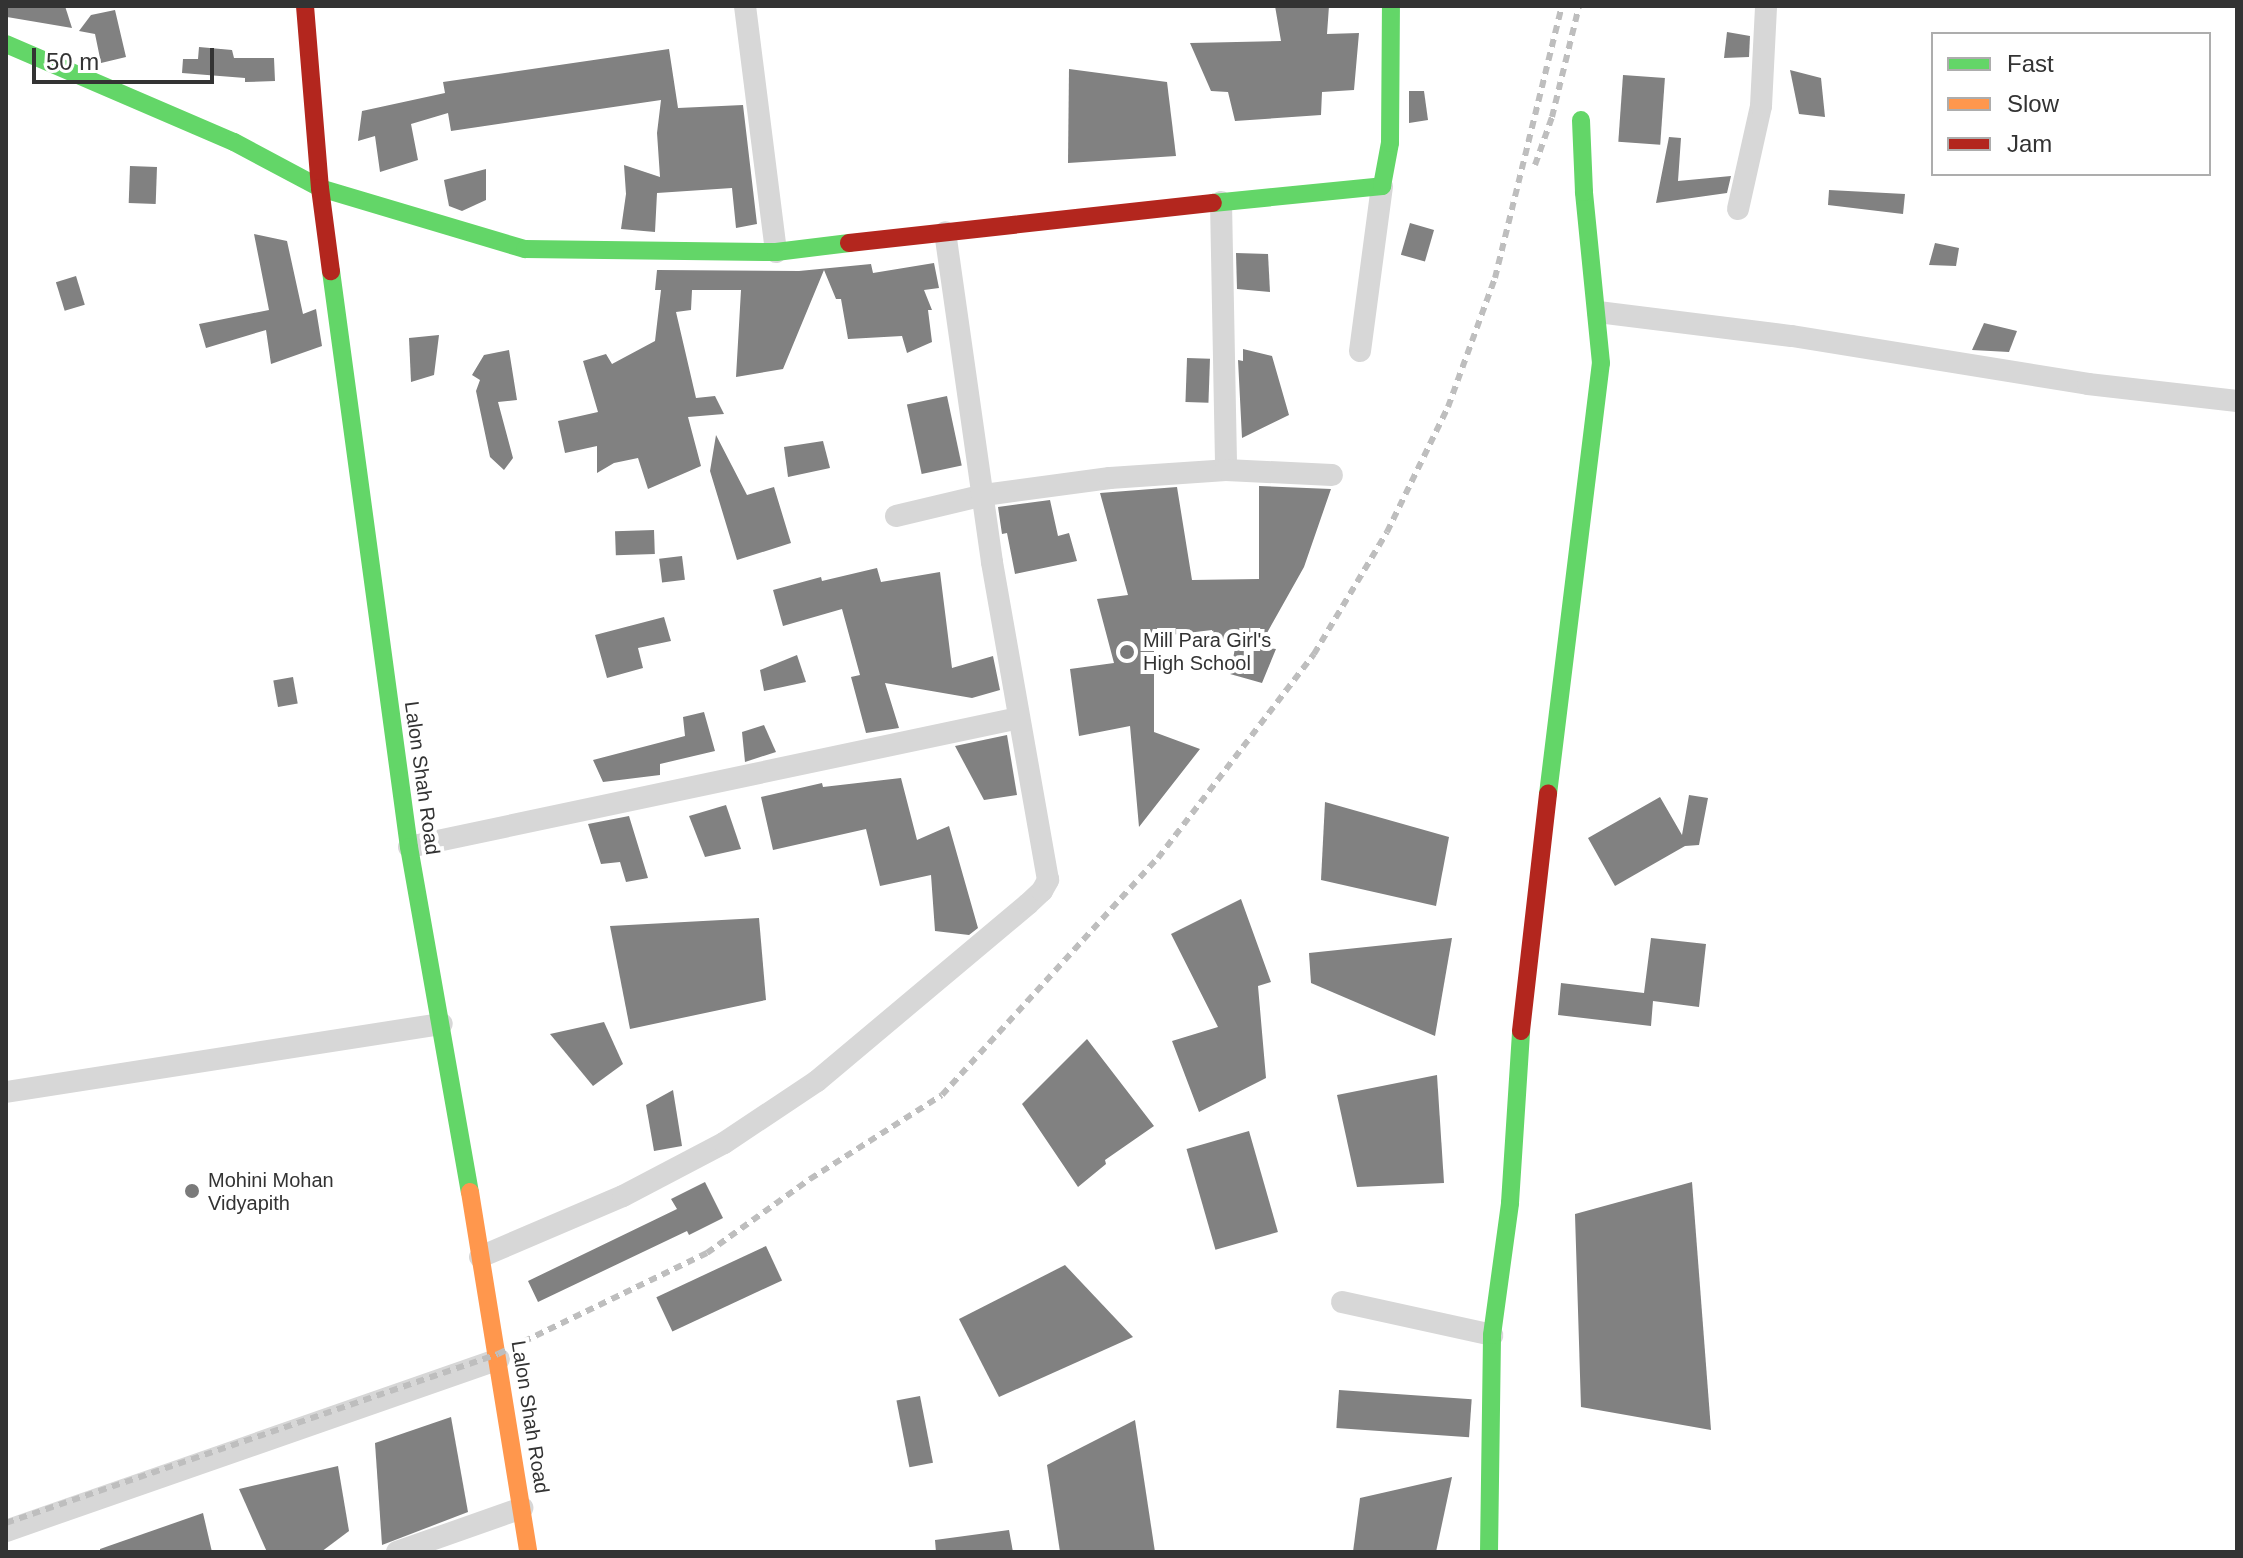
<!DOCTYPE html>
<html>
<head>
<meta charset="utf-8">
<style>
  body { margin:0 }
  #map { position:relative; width:2243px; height:1558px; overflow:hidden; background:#fff; font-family:Arial,sans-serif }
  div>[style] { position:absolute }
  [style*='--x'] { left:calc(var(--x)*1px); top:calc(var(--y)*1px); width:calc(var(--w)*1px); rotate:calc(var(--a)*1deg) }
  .building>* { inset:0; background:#818181; transform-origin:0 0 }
  .street>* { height:22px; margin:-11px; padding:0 11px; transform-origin:11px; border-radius:11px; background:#d7d7d7 }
  .fast>* { height:18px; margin:-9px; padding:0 9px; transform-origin:9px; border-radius:9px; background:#63d668 }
  .slow>* { height:18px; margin:-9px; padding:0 9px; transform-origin:9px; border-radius:9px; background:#ff974d }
  .jam>* { height:18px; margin:-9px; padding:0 9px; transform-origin:9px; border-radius:9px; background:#b3261e }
  .rail>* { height:6px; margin-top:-3px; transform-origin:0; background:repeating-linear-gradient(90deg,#bebebe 0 8px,transparent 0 14px) }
  .dots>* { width:22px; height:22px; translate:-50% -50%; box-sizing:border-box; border:4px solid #fff; border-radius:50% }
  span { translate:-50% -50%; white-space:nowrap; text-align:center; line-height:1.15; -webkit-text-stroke:8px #fff; paint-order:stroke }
  .poi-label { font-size:20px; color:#333 }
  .left { translate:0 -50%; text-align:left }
  .street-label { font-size:20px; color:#333 }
  .frame { position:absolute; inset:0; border:8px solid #333; pointer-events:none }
  .legend { position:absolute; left:1931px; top:32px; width:280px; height:144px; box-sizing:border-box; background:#fff; border:2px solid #adadad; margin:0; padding:10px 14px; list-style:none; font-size:24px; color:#333 }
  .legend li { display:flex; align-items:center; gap:16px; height:40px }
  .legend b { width:40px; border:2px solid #adadad }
  .scale { position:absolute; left:32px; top:48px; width:182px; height:36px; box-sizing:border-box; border:4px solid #333; border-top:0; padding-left:10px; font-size:24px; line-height:28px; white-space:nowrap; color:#333; -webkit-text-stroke:6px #fff; paint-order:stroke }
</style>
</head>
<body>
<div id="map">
  <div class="building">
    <div style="clip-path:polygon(8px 6px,65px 6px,72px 28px,7px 17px)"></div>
    <div style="clip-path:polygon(1275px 6px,1329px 6px,1327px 34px,1359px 33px,1354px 90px,1322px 92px,1321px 115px,1235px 121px,1228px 92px,1211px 91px,1190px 43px,1281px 41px)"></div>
    <div style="clip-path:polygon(115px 10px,126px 57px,101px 63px,95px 34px,79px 31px,91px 15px)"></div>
    <div style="clip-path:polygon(1727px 32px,1750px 36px,1749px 57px,1724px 58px)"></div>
    <div style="clip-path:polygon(199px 47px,232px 50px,234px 58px,274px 58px,275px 81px,245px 82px,245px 78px,182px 73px,183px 59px,198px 59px)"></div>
    <div style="clip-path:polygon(669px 49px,678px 108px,743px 105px,757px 224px,736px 228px,732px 188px,657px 193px,655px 232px,621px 229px,626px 194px,624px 165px,660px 177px,657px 133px,661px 100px,451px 131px,448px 113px,411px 124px,418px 160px,380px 172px,375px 136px,358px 141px,362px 111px,445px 93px,443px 82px)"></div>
    <div style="clip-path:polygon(1069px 69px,1167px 82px,1176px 156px,1068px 163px)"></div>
    <div style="clip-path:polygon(1790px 70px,1821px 78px,1825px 117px,1799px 114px)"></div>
    <div style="left:1623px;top:75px;width:42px;height:67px;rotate:4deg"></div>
    <div style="clip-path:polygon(1409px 91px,1424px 91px,1428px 120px,1409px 123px)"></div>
    <div style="clip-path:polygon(1669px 137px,1681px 138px,1678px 181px,1731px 176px,1727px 193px,1656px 203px)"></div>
    <div style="left:130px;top:166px;width:27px;height:37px;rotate:2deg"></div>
    <div style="clip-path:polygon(486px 169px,486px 200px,462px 211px,449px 206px,444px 180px)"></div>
    <div style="clip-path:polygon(1829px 190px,1905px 194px,1903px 214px,1828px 205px)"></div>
    <div style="left:1410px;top:223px;width:25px;height:33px;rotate:16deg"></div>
    <div style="clip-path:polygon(254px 234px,287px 241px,303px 314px,316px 309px,322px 346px,271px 364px,266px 330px,206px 348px,199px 324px,269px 310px)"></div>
    <div style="clip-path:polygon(1935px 243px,1959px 248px,1956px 266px,1929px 265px)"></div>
    <div style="clip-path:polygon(1236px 253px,1268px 254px,1270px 292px,1237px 289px)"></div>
    <div style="clip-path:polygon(934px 263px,939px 288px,924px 290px,932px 310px,928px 310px,932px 342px,907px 353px,902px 336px,848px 339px,841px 299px,836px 299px,824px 270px,783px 369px,736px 377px,741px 290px,692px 290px,691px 310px,676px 312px,696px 398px,715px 396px,724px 414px,688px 417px,701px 466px,648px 489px,638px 458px,614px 463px,597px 473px,597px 446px,565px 453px,558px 421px,598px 412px,583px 361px,606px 354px,612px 364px,655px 341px,661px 290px,655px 290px,657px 270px,799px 271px,871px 264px,873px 273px)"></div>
    <div style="left:76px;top:276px;width:30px;height:21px;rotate:73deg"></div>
    <div style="clip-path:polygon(1984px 323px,2017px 331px,2009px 352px,1972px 350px)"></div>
    <div style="clip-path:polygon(439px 335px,434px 375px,411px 382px,409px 338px)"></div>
    <div style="clip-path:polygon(1243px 349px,1272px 356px,1289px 415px,1242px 438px,1238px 360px,1243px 361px)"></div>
    <div style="clip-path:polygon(509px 350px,517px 400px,498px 402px,513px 458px,504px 470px,490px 457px,476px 391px,480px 380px,472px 375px,484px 355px)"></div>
    <div style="left:1187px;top:358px;width:23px;height:44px;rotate:2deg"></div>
    <div style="left:947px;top:396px;width:71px;height:41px;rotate:78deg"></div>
    <div style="clip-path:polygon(716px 435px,747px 495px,774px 487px,791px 543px,737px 560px,710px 471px)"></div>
    <div style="clip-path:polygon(823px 441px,830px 468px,788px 477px,784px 447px)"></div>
    <div style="clip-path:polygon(1259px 486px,1331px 489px,1304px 567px,1259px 647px,1276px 649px,1262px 683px,1230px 674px,1237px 638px,1214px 640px,1212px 630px,1154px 637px,1154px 732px,1200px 749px,1139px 827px,1130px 726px,1079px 736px,1070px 669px,1114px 663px,1097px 599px,1128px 595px,1100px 493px,1177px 487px,1192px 580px,1259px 579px)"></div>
    <div style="clip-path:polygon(1050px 500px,1058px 536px,1069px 533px,1077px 561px,1015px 574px,1007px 533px,1002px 534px,998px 507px)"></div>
    <div style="left:654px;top:530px;width:24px;height:39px;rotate:88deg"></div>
    <div style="left:682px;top:556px;width:24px;height:23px;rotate:83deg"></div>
    <div style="clip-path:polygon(877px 568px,881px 582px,940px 572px,952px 668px,993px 656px,1000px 690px,972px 698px,885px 683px,899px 728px,866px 733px,851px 677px,860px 675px,842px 609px,783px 626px,773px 590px,821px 577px,822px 581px)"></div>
    <div style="clip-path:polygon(664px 617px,671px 641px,638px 648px,643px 668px,607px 678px,595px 635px)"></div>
    <div style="clip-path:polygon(797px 655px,806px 682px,764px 691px,760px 670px)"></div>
    <div style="left:293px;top:677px;width:27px;height:20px;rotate:80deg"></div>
    <div style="clip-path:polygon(704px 712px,715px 751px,660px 764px,660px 775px,603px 782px,593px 760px,685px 736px,683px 717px)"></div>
    <div style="clip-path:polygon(764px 725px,776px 752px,745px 762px,742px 732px)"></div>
    <div style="clip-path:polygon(1007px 735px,1017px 795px,984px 800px,955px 746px)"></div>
    <div style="clip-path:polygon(901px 778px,917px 840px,949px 826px,978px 928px,969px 935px,935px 931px,931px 875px,880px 886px,866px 829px,773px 850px,761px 797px,822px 783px,823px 787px)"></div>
    <div style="clip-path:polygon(1689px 795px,1708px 798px,1699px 845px,1685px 846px,1615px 886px,1588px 838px,1660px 797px,1682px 835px)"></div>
    <div style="clip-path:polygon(1325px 802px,1449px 837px,1436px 906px,1321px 880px)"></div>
    <div style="clip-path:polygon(726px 805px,741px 849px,705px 857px,689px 816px)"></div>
    <div style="clip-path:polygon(629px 816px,648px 878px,626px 882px,620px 862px,601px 864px,588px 824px)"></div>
    <div style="clip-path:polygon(1241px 899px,1271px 982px,1258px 986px,1266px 1078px,1199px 1112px,1172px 1041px,1218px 1027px,1171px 934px)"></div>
    <div style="clip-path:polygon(759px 918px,766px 1000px,630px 1029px,610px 926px)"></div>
    <div style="clip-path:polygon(1452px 938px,1435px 1036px,1311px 983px,1309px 953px)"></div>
    <div style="clip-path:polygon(1651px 938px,1706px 944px,1699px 1007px,1653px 1001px,1651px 1026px,1558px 1015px,1561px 983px,1644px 993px)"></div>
    <div style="clip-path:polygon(604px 1022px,623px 1064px,593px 1086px,550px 1034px)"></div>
    <div style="clip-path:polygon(1087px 1039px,1154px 1126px,1105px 1160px,1106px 1164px,1078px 1187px,1022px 1104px)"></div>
    <div style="clip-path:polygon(1437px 1075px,1444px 1183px,1357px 1187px,1337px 1095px)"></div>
    <div style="clip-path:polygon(673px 1090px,682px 1146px,654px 1151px,646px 1105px)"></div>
    <div style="left:1249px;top:1131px;width:105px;height:65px;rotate:74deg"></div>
    <div style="clip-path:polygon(705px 1182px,723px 1218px,689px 1235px,687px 1231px,538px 1302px,528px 1281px,677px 1209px,671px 1199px)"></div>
    <div style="clip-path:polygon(1692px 1182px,1711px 1430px,1581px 1407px,1575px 1214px)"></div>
    <div style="left:766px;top:1246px;width:38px;height:121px;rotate:65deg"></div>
    <div style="clip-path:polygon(1065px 1265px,1133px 1337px,999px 1397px,959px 1319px)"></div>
    <div style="left:1339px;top:1390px;width:133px;height:38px;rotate:4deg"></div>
    <div style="left:920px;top:1396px;width:68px;height:24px;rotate:79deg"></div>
    <div style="clip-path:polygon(451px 1417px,468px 1512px,382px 1545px,375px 1443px)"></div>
    <div style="clip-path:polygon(1135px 1420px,1155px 1552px,1060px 1552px,1047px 1465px)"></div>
    <div style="clip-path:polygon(338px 1466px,349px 1531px,321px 1552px,267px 1552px,239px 1489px)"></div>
    <div style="clip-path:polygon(1452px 1477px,1436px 1552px,1353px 1552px,1360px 1498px)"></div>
    <div style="clip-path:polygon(203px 1513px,212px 1552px,100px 1552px,100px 1549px)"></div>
    <div style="clip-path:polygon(1009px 1530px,1013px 1552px,936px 1552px,935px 1540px)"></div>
  </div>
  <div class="street">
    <div style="--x:745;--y:6;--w:248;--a:82.8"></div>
    <div style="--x:1221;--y:202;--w:268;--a:88.9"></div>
    <div style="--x:1738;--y:209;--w:106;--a:-77.4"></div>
    <div style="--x:1761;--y:106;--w:100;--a:-87.1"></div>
    <div style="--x:1598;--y:312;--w:195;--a:7.1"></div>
    <div style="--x:1792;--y:336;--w:300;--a:9.2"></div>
    <div style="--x:2088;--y:384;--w:150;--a:6.5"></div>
    <div style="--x:1360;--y:351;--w:166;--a:-82.4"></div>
    <div style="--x:896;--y:516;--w:90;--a:-13.4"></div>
    <div style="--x:984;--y:495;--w:127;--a:-7.7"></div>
    <div style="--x:1110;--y:478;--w:116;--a:-3.9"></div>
    <div style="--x:1226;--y:470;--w:106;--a:2.7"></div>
    <div style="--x:409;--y:847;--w:623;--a:-11.94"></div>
    <div style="--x:6;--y:1092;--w:441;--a:-8.9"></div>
    <div style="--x:480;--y:1257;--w:155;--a:-23.1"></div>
    <div style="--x:623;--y:1196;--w:114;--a:-27.7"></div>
    <div style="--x:724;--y:1143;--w:112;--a:-33.7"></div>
    <div style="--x:817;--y:1081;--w:275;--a:-40"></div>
    <div style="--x:1028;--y:904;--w:19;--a:-43"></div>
    <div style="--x:1042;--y:891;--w:13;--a:-61"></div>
    <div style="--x:1048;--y:880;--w:323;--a:-100"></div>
    <div style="--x:992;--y:562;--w:333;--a:-98.1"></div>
    <div style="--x:1342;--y:1302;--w:154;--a:12.4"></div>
    <div style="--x:6;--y:1531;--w:522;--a:-19.23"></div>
    <div style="--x:397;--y:1552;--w:133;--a:-19.4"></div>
  </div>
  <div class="fast">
    <div style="--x:6;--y:44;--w:248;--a:23.3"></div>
    <div style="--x:234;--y:142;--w:98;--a:28.1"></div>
    <div style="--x:320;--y:188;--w:214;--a:16.6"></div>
    <div style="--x:525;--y:249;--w:251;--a:0.7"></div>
    <div style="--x:776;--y:252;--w:74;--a:-7"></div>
    <div style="--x:1213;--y:203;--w:170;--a:-5.7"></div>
    <div style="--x:1382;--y:186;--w:44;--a:-79.5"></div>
    <div style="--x:1390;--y:143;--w:137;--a:-89.6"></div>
    <div style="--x:331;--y:271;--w:581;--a:82.29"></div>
    <div style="--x:409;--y:847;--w:350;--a:80"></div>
    <div style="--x:1548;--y:794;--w:434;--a:-83"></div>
    <div style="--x:1601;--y:363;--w:172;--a:-95.7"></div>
    <div style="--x:1584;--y:192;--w:72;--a:-92.4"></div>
    <div style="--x:1489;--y:1552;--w:217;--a:-89.2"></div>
    <div style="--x:1492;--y:1335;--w:133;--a:-82.2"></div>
    <div style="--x:1510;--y:1203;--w:172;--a:-86.3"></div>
  </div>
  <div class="slow">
    <div style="--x:470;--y:1192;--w:365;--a:80.8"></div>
  </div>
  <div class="jam">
    <div style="--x:305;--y:6;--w:183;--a:85.3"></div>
    <div style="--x:320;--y:188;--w:84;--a:82.5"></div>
    <div style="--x:849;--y:243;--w:366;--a:-6.3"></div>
    <div style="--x:1521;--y:1031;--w:239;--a:-83.5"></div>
  </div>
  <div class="rail">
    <div style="--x:1535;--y:165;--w:51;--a:-70.5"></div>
    <div style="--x:1552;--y:117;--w:114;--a:-76.3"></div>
    <div style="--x:6;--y:1523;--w:520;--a:-18.96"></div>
    <div style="--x:498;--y:1354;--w:232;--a:-25.8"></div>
    <div style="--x:707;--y:1253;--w:127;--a:-35.7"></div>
    <div style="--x:810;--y:1179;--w:156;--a:-32.5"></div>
    <div style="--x:942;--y:1095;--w:321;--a:-47.7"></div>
    <div style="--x:1158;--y:858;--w:257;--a:-52.6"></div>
    <div style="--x:1314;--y:654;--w:142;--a:-59.1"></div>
    <div style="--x:1387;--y:532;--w:139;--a:-64"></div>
    <div style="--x:1448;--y:407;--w:137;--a:-70"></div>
    <div style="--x:1495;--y:278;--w:280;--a:-76.2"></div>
  </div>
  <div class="dots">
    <div style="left:1127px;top:652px;background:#7a7a7a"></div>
    <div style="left:192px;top:1191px;background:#7a7a7a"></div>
  </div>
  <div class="poi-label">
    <span class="left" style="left:1143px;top:652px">Mill Para Girl's<br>High School</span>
    <span class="left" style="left:208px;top:1192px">Mohini Mohan<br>Vidyapith</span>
  </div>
  <div class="street-label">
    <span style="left:422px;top:778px;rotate:82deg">Lalon Shah Road</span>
    <span style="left:530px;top:1417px;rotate:81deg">Lalon Shah Road</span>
  </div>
  <div class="frame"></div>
  <ul class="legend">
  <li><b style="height:10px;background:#63d668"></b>Fast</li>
  <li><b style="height:10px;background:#ff974d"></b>Slow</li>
  <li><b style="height:10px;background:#b3261e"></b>Jam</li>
  </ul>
  <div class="scale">50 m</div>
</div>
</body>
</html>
